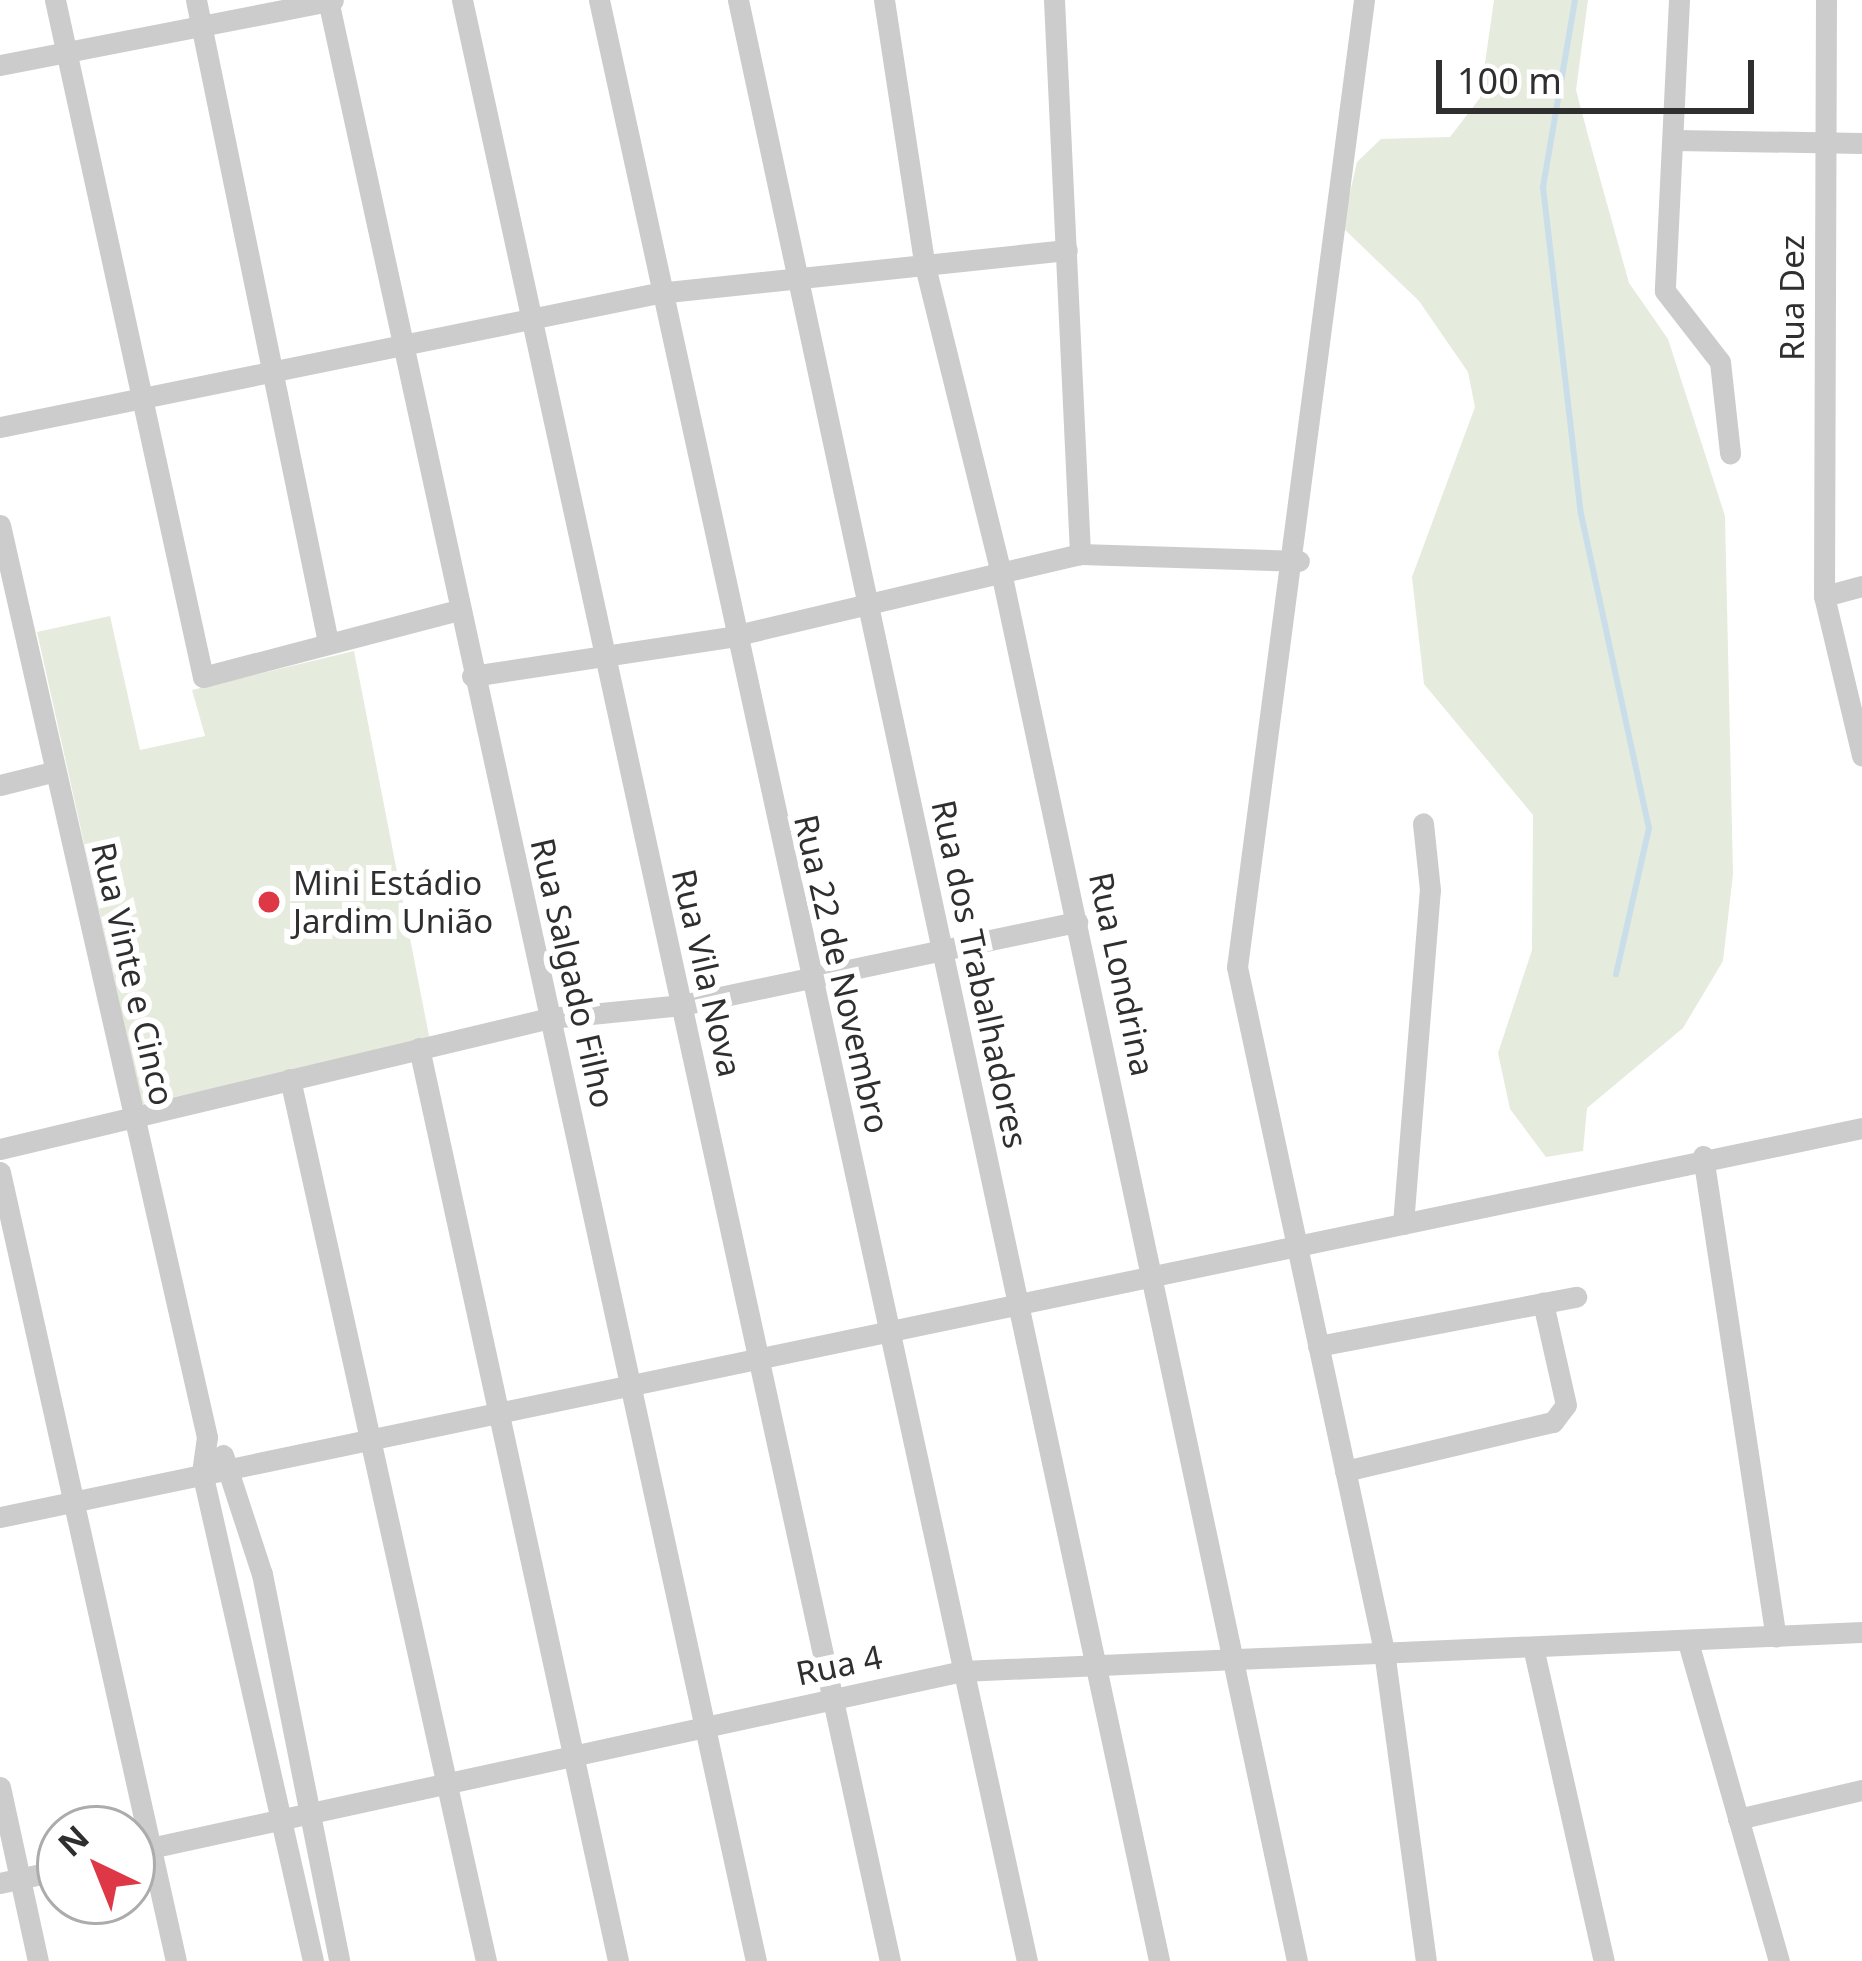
<!DOCTYPE html>
<html>
<head>
<meta charset="utf-8">
<style>
  body { margin:0 }
  #map { position:relative; width:1862px; height:1961px; overflow:hidden; background:#fff; font-family:"Noto Sans",sans-serif }
  div>[style] { position:absolute }
  [style*='--x'] { left:calc(var(--x)*1px); top:calc(var(--y)*1px); width:calc(var(--w)*1px); rotate:calc(var(--a)*1deg) }
  .green>* { inset:0; background:#e5ebdd }
  .stream>* { height:6px; margin:-3px; padding:0 3px; transform-origin:3px; border-radius:3px; background:#cadeea }
  .minor>* { height:21px; margin:-10.5px; padding:0 10.5px; transform-origin:10.5px; border-radius:10.5px; background:#ccc }
  .dots>* { width:33px; height:33px; translate:-50% -50%; box-sizing:border-box; border:6px solid #fff; border-radius:50% }
  span { translate:-50% -50%; white-space:nowrap; text-align:center; line-height:1.15; -webkit-text-stroke:12px #fff; paint-order:stroke }
  .street-label { font-size:33px; color:#2f2f2f }
  .poi-label { font-size:33px; color:#2f2f2f }
  .left { translate:0 -50%; text-align:left }
  .north { position:absolute; left:36px; top:1805px; width:120px; height:120px; box-sizing:border-box; background:#fff; border:3px solid #acacac; border-radius:50%; rotate:317deg; font-size:33px; font-weight:700; line-height:48px; text-align:center; color:#2f2f2f }
  .north::after { content:''; display:block; margin:auto; width:42px; height:54px; background:#de3846; clip-path:polygon(50% 0,100% 100%,50% 72%,0 100%) }
  .scale { position:absolute; left:1436px; top:60px; width:318px; height:54px; box-sizing:border-box; border:6px solid #2f2f2f; border-top:0; padding-left:15px; font-size:36px; line-height:42px; white-space:nowrap; color:#2f2f2f; -webkit-text-stroke:9px #fff; paint-order:stroke }
</style>
</head>
<body>
<div id="map">
  <div class="green">
    <div style="clip-path:polygon(1494px 0,1588px 0,1576px 90px,1589px 139px,1629px 283px,1668px 339px,1725px 516px,1733px 874px,1723px 961px,1683px 1028px,1587px 1108px,1583px 1151px,1546px 1157px,1510px 1109px,1498px 1053px,1532px 950px,1533px 815px,1424px 684px,1412px 577px,1475px 407px,1468px 372px,1419px 301px,1342px 227px,1357px 162px,1381px 139px,1450px 137px,1480px 98px)"></div>
    <div style="clip-path:polygon(110px 616px,140px 750px,205px 736px,192px 690px,354px 651px,430px 1041px,142px 1104px,37px 632px)"></div>
  </div>
  <div class="stream">
    <div style="--x:1575;--y:0;--w:190;--a:99.7"></div>
    <div style="--x:1543;--y:187;--w:329;--a:83.4"></div>
    <div style="--x:1581;--y:514;--w:321;--a:77.8"></div>
    <div style="--x:1649;--y:828;--w:150;--a:102.7"></div>
  </div>
  <div class="minor">
    <div style="--x:55;--y:0;--w:693;--a:77.67"></div>
    <div style="--x:203;--y:677;--w:264;--a:-14.7"></div>
    <div style="--x:196;--y:0;--w:655;--a:78.38"></div>
    <div style="--x:328;--y:0;--w:2007;--a:77.69"></div>
    <div style="--x:462;--y:0;--w:2007;--a:77.69"></div>
    <div style="--x:599;--y:0;--w:2007;--a:77.69"></div>
    <div style="--x:738;--y:0;--w:2006;--a:77.88"></div>
    <div style="--x:884;--y:0;--w:265;--a:81.3"></div>
    <div style="--x:924;--y:262;--w:319;--a:76.1"></div>
    <div style="--x:1001;--y:572;--w:1420;--a:77.97"></div>
    <div style="--x:1054;--y:0;--w:555;--a:87.31"></div>
    <div style="--x:1364;--y:0;--w:975;--a:97.48"></div>
    <div style="--x:1237;--y:967;--w:700;--a:77.87"></div>
    <div style="--x:1384;--y:1651;--w:313;--a:82.3"></div>
    <div style="--x:1679;--y:0;--w:291;--a:92.8"></div>
    <div style="--x:1665;--y:291;--w:90;--a:52.2"></div>
    <div style="--x:1720;--y:362;--w:92;--a:83.7"></div>
    <div style="--x:0;--y:65;--w:339;--a:-11"></div>
    <div style="--x:1675;--y:140;--w:187;--a:0.9"></div>
    <div style="--x:0;--y:427;--w:672;--a:-11.51"></div>
    <div style="--x:658;--y:293;--w:411;--a:-6"></div>
    <div style="--x:0;--y:525;--w:935;--a:77.21"></div>
    <div style="--x:207;--y:1437;--w:35;--a:98"></div>
    <div style="--x:202;--y:1472;--w:501;--a:77.21"></div>
    <div style="--x:1862;--y:586;--w:39;--a:165"></div>
    <div style="--x:1824;--y:596;--w:164;--a:76.6"></div>
    <div style="--x:1824;--y:596;--w:596;--a:-89.81"></div>
    <div style="--x:472;--y:676;--w:260;--a:-8.6"></div>
    <div style="--x:729;--y:637;--w:361;--a:-13.3"></div>
    <div style="--x:1080;--y:554;--w:219;--a:1.8"></div>
    <div style="--x:0;--y:785;--w:54;--a:-14"></div>
    <div style="--x:419;--y:1048;--w:934;--a:77.7"></div>
    <div style="--x:290;--y:1079;--w:904;--a:77.47"></div>
    <div style="--x:0;--y:1149;--w:565;--a:-13.4"></div>
    <div style="--x:550;--y:1018;--w:133;--a:-5.6"></div>
    <div style="--x:682;--y:1005;--w:404;--a:-11.9"></div>
    <div style="--x:1703;--y:1156;--w:486;--a:81.4"></div>
    <div style="--x:0;--y:1172;--w:808;--a:77.43"></div>
    <div style="--x:1403;--y:1224;--w:335;--a:-85.4"></div>
    <div style="--x:1430;--y:890;--w:67;--a:-96"></div>
    <div style="--x:1318;--y:1346;--w:263;--a:-10.8"></div>
    <div style="--x:223;--y:1455;--w:125;--a:71.9"></div>
    <div style="--x:262;--y:1574;--w:395;--a:78.7"></div>
    <div style="--x:1345;--y:1471;--w:214;--a:-13.3"></div>
    <div style="--x:1553;--y:1422;--w:21;--a:-53"></div>
    <div style="--x:1566;--y:1405;--w:105;--a:-102.7"></div>
    <div style="--x:0;--y:1517;--w:1902;--a:-11.8"></div>
    <div style="--x:1688;--y:1642;--w:332;--a:74.1"></div>
    <div style="--x:1533;--y:1647;--w:322;--a:77.3"></div>
    <div style="--x:0;--y:1787;--w:178;--a:77.7"></div>
    <div style="--x:1738;--y:1819;--w:127;--a:-13.2"></div>
    <div style="--x:132;--y:1852;--w:850;--a:-12.3"></div>
    <div style="--x:962;--y:1671;--w:901;--a:-2.48"></div>
    <div style="--x:0;--y:1883;--w:61;--a:-12.2"></div>
  </div>
  <div class="dots">
    <div style="left:269px;top:902px;background:#de3846"></div>
  </div>
  <div class="street-label">
    <span style="left:1792px;top:298px;rotate:-90deg">Rua Dez</span>
    <span style="left:573px;top:973px;rotate:77deg">Rua Salgado Filho</span>
    <span style="left:707px;top:973px;rotate:77deg">Rua Vila Nova</span>
    <span style="left:133px;top:974px;rotate:77deg">Rua Vinte e Cinco</span>
    <span style="left:842px;top:974px;rotate:77deg">Rua 22 de Novembro</span>
    <span style="left:980px;top:974px;rotate:78deg">Rua dos Trabalhadores</span>
    <span style="left:1122px;top:974px;rotate:78deg">Rua Londrina</span>
    <span style="left:839px;top:1665px;rotate:-12deg">Rua 4</span>
  </div>
  <div class="poi-label">
    <span class="left" style="left:293px;top:902px">Mini Estádio<br>Jardim União</span>
  </div>
  <div class="north">N</div>
  <div class="scale">100 m</div>
</div>
</body>
</html>
